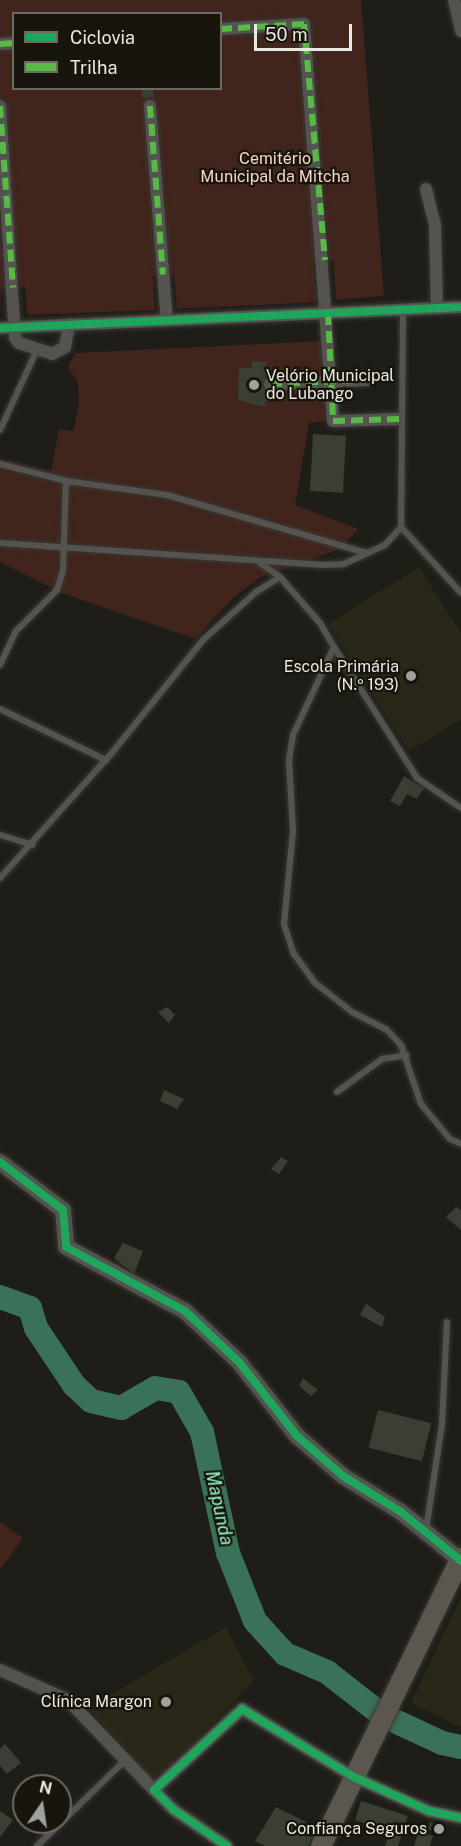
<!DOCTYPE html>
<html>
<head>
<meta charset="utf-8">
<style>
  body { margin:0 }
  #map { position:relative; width:461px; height:1846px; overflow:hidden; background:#1e1d18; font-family:"Public Sans",sans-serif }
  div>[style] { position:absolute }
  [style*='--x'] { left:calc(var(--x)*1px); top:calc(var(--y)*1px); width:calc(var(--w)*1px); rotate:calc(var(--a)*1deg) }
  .built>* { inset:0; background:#292718 }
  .green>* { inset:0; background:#41241b }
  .river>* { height:24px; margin:-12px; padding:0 12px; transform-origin:12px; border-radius:12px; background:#397159 }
  .building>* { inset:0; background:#3a3e33; transform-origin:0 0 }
  .roads { filter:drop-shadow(0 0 2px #383834) drop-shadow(0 0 2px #383834) }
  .lane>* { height:6px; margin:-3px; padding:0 3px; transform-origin:3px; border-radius:3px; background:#54534f }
  .street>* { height:12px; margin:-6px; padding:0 6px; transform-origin:6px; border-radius:6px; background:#54534f }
  .secondary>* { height:16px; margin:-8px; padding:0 8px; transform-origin:8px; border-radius:8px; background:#54534f }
  .primary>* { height:20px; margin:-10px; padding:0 10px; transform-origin:10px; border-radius:10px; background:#5c574e }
  .quiet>* { height:6px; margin-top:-3px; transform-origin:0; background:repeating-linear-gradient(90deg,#58b947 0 12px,transparent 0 18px) }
  .cycleway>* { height:8px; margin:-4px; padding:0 4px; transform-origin:4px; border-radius:4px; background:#20a55d }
  .dots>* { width:16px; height:16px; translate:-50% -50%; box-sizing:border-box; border:3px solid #18160c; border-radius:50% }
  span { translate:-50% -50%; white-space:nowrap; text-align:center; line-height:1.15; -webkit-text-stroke:4.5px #18160c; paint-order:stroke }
  .park-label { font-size:16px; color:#f7d3c9 }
  .poi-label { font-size:16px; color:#eae8e2 }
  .left { translate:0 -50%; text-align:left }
  .right { translate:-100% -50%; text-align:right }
  .water-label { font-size:18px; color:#96f2c8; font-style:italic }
  .legend { position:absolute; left:12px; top:12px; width:210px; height:78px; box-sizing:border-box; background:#18160c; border:2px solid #6c6a62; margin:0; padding:8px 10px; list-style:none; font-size:18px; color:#eae8e2 }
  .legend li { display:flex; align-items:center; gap:12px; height:30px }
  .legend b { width:30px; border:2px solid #6c6a62 }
  .north { position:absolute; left:12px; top:1774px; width:60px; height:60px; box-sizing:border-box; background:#18160c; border:2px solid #6c6a62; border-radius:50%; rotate:13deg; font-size:16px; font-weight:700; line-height:24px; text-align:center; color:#eae8e2 }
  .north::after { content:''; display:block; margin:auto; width:21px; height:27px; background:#a3a19b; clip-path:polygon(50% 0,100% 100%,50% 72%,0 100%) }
  .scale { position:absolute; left:254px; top:24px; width:98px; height:27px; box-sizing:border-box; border:3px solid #eae8e2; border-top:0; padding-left:8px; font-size:18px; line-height:21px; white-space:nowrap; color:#eae8e2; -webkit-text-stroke:4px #18160c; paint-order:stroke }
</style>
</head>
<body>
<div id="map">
  <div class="built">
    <div style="clip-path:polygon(419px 567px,461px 633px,461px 719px,409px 751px,328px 624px)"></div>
    <div style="clip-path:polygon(461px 1597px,461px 1727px,411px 1703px)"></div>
    <div style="clip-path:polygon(226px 1627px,254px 1681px,163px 1775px,152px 1780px,88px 1708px)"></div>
  </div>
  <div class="green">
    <div style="clip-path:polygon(evenodd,0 0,361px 0,384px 296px,336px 300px,333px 260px,313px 262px,317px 302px,177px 309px,174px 274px,153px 276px,155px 310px,27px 315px,25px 287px,1px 290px,0 316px,0 0,14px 14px,220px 14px,220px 88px,14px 88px,14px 14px)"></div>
    <div style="clip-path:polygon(324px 341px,327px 421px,309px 423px,295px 505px,358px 529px,340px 549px,261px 577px,234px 597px,195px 639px,62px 593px,0 562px,0 459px,51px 471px,59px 429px,73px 431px,79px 404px,78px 383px,68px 367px,75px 353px)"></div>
    <div style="clip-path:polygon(0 1522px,23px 1538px,0 1570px)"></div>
  </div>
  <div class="river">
    <div style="--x:0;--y:1297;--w:32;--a:20"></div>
    <div style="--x:30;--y:1308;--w:21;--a:73"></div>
    <div style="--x:36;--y:1328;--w:69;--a:56.3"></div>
    <div style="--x:74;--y:1385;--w:23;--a:43"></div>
    <div style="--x:91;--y:1401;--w:31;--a:13"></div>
    <div style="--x:121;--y:1408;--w:39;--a:-30"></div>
    <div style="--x:155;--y:1388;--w:24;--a:9"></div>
    <div style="--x:179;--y:1392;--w:46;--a:60.1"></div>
    <div style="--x:202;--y:1432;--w:124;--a:77.9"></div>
    <div style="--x:228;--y:1553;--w:73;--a:68.3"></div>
    <div style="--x:255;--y:1621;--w:45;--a:47.7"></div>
    <div style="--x:285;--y:1654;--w:46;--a:23.2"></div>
    <div style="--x:327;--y:1672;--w:70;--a:38"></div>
    <div style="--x:382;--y:1715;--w:66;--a:25"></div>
    <div style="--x:442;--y:1743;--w:19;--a:12"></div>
  </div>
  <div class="building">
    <div style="clip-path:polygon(142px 88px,153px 88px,154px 97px,142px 98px)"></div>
    <div style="clip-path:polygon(252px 361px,266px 362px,266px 368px,271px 368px,270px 401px,265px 401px,265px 407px,238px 400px,239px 368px,252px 368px)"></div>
    <div style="left:313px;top:434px;width:33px;height:57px;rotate:3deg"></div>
    <div style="clip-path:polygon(404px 776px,424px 788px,417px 799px,407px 794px,400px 806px,390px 801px)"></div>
    <div style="clip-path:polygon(167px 1007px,175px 1015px,169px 1023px,158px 1012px)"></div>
    <div style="clip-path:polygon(164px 1090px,184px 1099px,177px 1109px,160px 1101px)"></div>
    <div style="clip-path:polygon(281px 1157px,288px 1161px,279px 1174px,271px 1169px)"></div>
    <div style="clip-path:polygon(456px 1207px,461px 1210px,461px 1230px,446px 1217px)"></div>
    <div style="clip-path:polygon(123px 1243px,143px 1251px,134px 1274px,114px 1258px)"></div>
    <div style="clip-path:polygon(366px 1304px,385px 1317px,382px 1327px,360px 1315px)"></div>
    <div style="clip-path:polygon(303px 1378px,318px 1390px,311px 1396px,299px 1386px)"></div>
    <div style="left:378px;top:1410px;width:55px;height:39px;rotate:14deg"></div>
    <div style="clip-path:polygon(5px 1744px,21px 1763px,7px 1774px,0 1766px,0 1749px)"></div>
    <div style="clip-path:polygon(361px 1801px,408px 1816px,398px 1846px,385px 1846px,390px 1832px,355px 1820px)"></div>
    <div style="clip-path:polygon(276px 1807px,318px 1828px,308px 1846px,265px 1846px,255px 1841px)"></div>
    <div style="clip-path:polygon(0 1811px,13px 1820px,0 1837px)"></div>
    <div style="left:430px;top:1822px;width:18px;height:8px;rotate:16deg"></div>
    <div style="clip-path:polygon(418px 1832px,433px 1836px,430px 1846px,414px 1846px)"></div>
  </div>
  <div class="roads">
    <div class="lane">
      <div style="--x:403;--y:310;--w:217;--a:90.5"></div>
      <div style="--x:401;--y:527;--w:89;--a:47.7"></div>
      <div style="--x:0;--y:430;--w:88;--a:-65.2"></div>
      <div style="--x:0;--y:464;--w:68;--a:14.4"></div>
      <div style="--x:66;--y:481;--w:102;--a:7.9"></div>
      <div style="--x:167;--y:495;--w:207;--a:16.2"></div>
      <div style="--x:0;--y:543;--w:321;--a:3.9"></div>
      <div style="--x:320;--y:565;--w:24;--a:-2"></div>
      <div style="--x:344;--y:564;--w:45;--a:-24.9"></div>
      <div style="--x:385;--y:545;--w:24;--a:-48"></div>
      <div style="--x:260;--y:563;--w:24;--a:35"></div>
      <div style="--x:280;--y:577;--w:61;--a:49"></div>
      <div style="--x:320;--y:623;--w:28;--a:60"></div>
      <div style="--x:334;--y:647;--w:97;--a:115"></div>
      <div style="--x:293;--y:735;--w:25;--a:99"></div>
      <div style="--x:289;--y:760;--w:71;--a:86.8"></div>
      <div style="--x:293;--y:831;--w:93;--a:95.5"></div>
      <div style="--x:284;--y:924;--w:32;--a:72"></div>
      <div style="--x:294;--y:954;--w:34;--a:54"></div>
      <div style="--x:314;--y:982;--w:48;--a:38.3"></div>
      <div style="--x:352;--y:1012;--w:39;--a:27"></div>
      <div style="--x:387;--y:1030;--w:21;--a:47"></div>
      <div style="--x:401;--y:1045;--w:62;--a:71.3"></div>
      <div style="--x:421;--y:1104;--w:45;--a:50.4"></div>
      <div style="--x:450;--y:1139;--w:12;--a:24"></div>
      <div style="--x:334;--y:647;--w:155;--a:57.6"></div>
      <div style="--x:417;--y:778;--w:53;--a:34.3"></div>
      <div style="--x:0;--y:665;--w:38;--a:-65"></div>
      <div style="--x:16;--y:631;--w:58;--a:-45"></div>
      <div style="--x:57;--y:590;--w:21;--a:-73"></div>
      <div style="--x:63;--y:570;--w:89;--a:-88.1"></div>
      <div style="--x:0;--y:709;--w:118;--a:25.7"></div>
      <div style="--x:0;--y:835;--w:34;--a:17"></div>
      <div style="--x:0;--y:878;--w:166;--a:-48.2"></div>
      <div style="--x:111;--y:754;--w:146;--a:-51.1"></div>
      <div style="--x:203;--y:640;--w:72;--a:-42.2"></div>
      <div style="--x:256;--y:592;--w:28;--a:-32"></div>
      <div style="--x:337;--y:1092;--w:56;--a:-36.3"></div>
      <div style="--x:382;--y:1059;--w:25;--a:-9"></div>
      <div style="--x:426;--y:1530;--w:107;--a:-81.4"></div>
      <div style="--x:442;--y:1424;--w:102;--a:-87.2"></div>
      <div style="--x:37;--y:1846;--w:122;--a:-44.3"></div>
    </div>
    <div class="street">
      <div style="--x:454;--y:0;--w:32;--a:77"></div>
      <div style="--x:220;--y:29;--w:84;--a:-3.4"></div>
      <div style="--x:304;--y:24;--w:398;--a:85.8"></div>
      <div style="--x:333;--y:421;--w:66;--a:-1.7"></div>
      <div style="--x:0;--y:44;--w:14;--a:-4"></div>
      <div style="--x:0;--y:106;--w:232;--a:86.3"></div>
      <div style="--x:15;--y:338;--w:6;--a:51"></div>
      <div style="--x:19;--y:343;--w:35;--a:18"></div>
      <div style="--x:52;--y:354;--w:15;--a:-28"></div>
      <div style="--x:65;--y:347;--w:23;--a:-80"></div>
      <div style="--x:150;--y:106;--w:215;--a:85.5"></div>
      <div style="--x:426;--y:189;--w:37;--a:76"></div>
      <div style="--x:435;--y:225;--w:83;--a:88.6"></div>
      <div style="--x:0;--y:328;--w:461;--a:-2.6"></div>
      <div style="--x:270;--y:384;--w:96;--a:-2.4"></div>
      <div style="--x:0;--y:1670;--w:74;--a:23.8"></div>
      <div style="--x:68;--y:1700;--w:124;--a:46.3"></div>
      <div style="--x:227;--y:1846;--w:64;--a:-145.8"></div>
      <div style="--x:174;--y:1810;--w:28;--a:-135"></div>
      <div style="--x:154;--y:1790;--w:120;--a:-42.6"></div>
      <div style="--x:242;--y:1709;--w:131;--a:31.3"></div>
      <div style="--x:354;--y:1777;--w:82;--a:24.4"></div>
      <div style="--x:429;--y:1811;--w:33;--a:12"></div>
    </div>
    <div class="secondary">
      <div style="--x:0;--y:1162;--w:79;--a:37.3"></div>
      <div style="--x:63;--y:1210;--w:37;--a:85"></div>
      <div style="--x:66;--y:1247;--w:135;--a:28.3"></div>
      <div style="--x:185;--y:1311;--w:74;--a:43.4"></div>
      <div style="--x:239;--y:1362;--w:94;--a:51.9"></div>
      <div style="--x:297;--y:1436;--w:61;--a:41"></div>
      <div style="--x:343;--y:1476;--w:68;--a:31.8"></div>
      <div style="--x:401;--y:1512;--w:76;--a:39.1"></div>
    </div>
    <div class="primary">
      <div style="--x:321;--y:1846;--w:320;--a:-64.1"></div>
    </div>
  </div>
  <div class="quiet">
    <div style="--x:220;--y:29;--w:84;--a:-3.4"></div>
    <div style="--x:304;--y:24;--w:237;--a:84.9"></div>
    <div style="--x:0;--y:44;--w:14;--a:-4"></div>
    <div style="--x:0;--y:106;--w:182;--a:85.9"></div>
    <div style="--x:150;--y:106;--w:169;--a:85.6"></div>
    <div style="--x:328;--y:313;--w:108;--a:87.3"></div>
    <div style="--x:333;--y:421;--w:66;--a:-1.7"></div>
    <div style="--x:270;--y:384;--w:96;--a:-2.4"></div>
  </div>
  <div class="cycleway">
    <div style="--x:0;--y:328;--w:461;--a:-2.6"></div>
    <div style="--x:0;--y:1162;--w:79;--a:37.3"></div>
    <div style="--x:63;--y:1210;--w:37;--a:85"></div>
    <div style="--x:66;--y:1247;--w:135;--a:28.3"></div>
    <div style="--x:185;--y:1311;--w:74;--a:43.4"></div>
    <div style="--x:239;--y:1362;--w:94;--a:51.9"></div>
    <div style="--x:297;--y:1436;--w:61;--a:41"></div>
    <div style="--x:343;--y:1476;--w:68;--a:31.8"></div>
    <div style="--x:401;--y:1512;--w:77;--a:39.2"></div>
    <div style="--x:227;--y:1846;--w:64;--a:-145.8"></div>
    <div style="--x:174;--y:1810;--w:28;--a:-135"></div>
    <div style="--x:154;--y:1790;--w:120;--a:-42.6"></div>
    <div style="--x:242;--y:1709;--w:131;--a:31.3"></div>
    <div style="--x:354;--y:1777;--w:82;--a:24.4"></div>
    <div style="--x:429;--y:1811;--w:33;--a:12"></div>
  </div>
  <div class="dots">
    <div style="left:254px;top:385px;background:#a3a19b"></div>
    <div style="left:411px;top:676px;background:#a3a19b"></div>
    <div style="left:166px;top:1702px;background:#a3a19b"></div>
    <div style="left:439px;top:1829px;background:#a3a19b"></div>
  </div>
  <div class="park-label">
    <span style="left:275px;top:168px">Cemitério<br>Municipal da Mitcha</span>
  </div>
  <div class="poi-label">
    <span class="left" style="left:266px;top:385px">Velório Municipal<br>do Lubango</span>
    <span class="right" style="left:399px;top:676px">Escola Primária<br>(N.º 193)</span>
    <span class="right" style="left:152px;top:1702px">Clínica Margon</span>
    <span class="right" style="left:427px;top:1829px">Confiança Seguros</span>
  </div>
  <div class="water-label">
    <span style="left:219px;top:1508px;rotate:78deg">Mapunda</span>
  </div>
  <ul class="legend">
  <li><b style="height:8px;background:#20a55d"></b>Ciclovia</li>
  <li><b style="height:8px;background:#58b947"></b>Trilha</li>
  </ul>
  <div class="north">N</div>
  <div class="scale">50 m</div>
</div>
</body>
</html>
